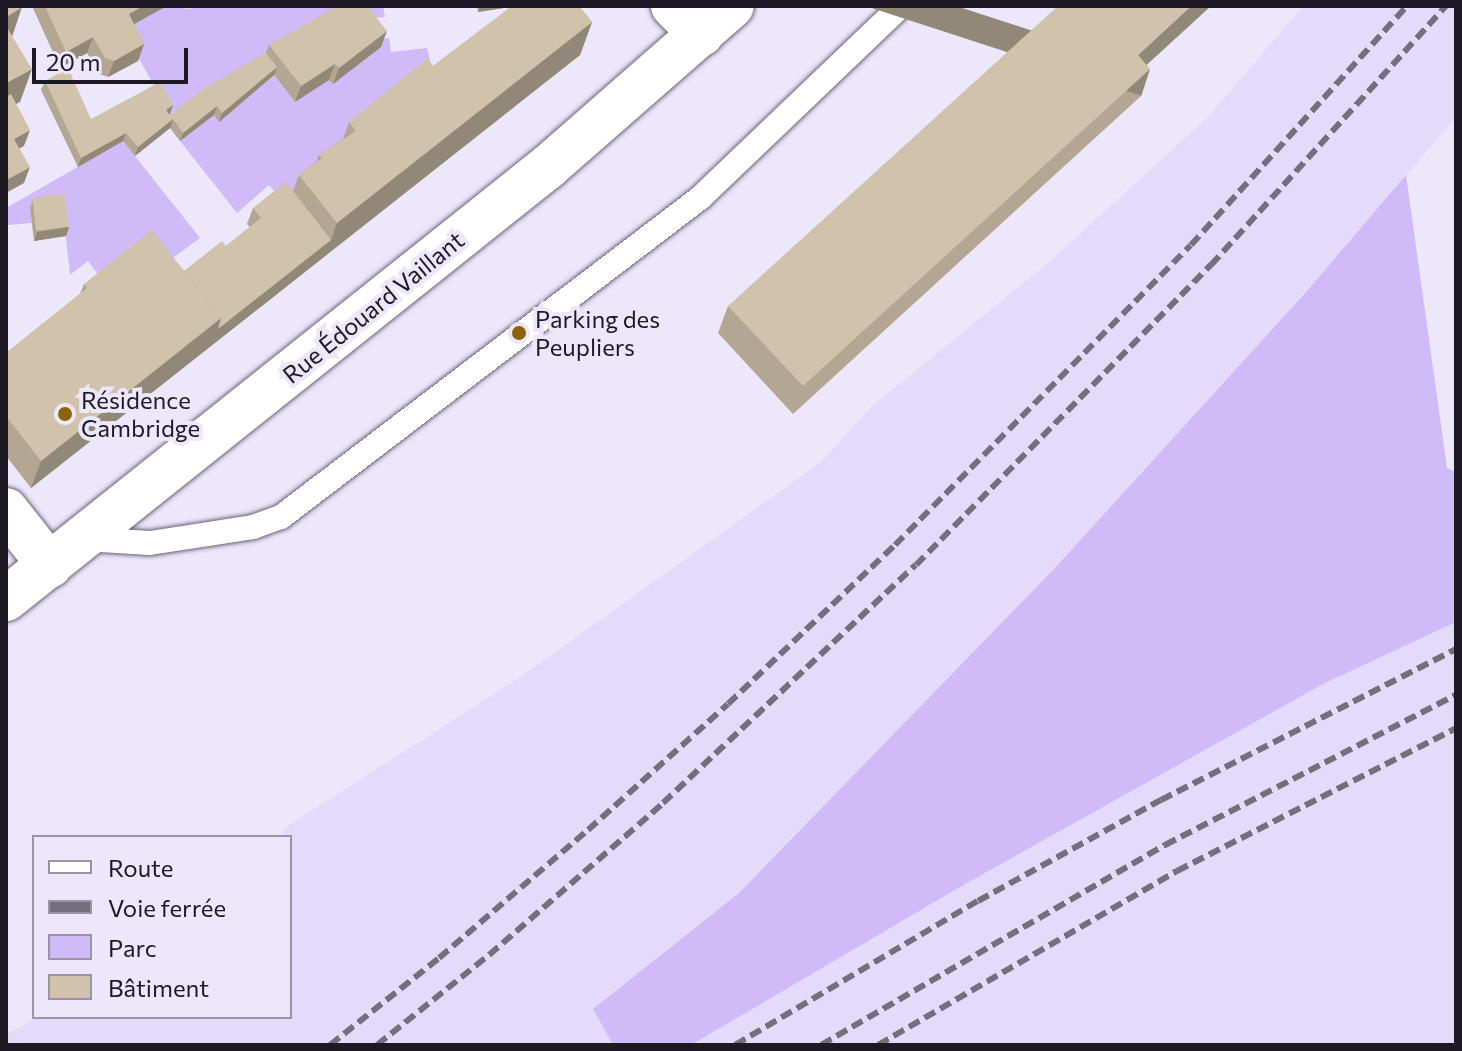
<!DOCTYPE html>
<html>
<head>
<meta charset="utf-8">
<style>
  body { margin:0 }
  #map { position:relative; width:1462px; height:1051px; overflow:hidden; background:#ede7fb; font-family:Commissioner,sans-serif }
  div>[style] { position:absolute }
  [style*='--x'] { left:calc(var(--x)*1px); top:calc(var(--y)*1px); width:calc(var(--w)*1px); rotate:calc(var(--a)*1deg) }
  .built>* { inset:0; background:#e4dafb }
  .green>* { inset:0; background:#cebbf7 }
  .roads { filter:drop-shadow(0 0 2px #6b647a) drop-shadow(0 0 2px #6b647a) }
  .lane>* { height:24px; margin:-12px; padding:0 12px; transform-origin:12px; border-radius:12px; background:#fff }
  .street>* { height:44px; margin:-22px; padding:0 22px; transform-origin:22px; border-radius:22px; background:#fff }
  .secondary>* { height:44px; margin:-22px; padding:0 22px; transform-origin:22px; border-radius:22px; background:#fff }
  .rail>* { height:6px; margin-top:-3px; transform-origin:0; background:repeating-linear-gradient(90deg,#746f7d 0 12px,transparent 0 18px) }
  .wall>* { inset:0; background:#b3a793 }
  .shaded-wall>* { inset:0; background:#928878; transform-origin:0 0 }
  .building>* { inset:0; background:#d0c2ab; transform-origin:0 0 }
  .dots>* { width:22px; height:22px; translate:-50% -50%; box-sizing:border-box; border:4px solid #ede7fb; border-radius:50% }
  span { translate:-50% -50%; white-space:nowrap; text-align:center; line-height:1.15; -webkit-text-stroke:8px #ede7fb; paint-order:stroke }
  .street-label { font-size:24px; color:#1c1922 }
  .poi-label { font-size:24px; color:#1c1922 }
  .left { translate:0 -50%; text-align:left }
  .frame { position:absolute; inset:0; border:8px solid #1c1922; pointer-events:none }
  .legend { position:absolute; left:32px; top:835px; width:260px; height:184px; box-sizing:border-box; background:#ede7fb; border:2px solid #9995a4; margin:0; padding:10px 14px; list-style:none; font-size:24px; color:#1c1922 }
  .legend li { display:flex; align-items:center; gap:16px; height:40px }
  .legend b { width:40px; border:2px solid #9995a4 }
  .scale { position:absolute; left:32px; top:48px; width:156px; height:36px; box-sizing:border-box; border:4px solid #1c1922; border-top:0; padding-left:10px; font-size:24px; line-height:28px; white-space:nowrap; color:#1c1922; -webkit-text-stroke:6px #ede7fb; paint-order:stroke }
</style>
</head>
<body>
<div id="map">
  <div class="built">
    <div style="clip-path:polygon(1303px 6px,1456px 6px,1456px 117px,1307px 291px,1054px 569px,739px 893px,593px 1009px,613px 1045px,6px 1045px,6px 1035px,37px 1017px,290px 1017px,290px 837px,279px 837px,289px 825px,522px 676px,821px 462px,871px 407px,1048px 263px,1207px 118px)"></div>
    <div style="clip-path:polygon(1456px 622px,1456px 1045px,691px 1045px,967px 883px,1312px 689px)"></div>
  </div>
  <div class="green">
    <div style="clip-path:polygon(167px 6px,190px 9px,195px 6px,383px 6px,385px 17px,374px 18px,378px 40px,389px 38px,391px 52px,427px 48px,433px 74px,287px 207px,269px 185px,237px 213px,180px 141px,214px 115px,220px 121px,274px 75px,295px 102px,329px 80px,352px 11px,170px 114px,123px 30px)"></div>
    <div style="clip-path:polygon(123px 141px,200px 238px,154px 272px,106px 285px,88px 261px,70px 275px,62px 203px,30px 208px,32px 223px,8px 225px,6px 239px,6px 208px)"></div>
    <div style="clip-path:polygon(1406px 175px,1447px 468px,1456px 472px,1456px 622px,1323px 684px,967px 883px,691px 1045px,613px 1045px,593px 1009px,739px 893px,1054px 569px,1307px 291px)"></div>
  </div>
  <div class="roads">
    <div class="lane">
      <div style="--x:84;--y:539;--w:66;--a:3.5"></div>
      <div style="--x:150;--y:543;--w:104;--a:-8.8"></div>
      <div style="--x:253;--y:527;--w:30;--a:-20"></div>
      <div style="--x:281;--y:517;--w:527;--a:-37.28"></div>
      <div style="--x:700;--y:198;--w:278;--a:-43.7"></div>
    </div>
    <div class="street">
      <div style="--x:673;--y:6;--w:40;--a:45"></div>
      <div style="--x:6;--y:510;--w:71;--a:51.8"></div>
    </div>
    <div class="secondary">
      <div style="--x:6;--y:599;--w:695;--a:-38.57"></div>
      <div style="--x:549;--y:166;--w:243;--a:-41.2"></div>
    </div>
  </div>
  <div class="rail">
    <div style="--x:330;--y:1045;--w:139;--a:-38.6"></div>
    <div style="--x:439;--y:958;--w:196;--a:-40.7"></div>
    <div style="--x:588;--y:830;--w:188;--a:-42"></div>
    <div style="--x:728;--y:704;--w:231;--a:-43.6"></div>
    <div style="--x:895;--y:545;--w:421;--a:-45.4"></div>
    <div style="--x:1191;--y:245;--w:322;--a:-47.9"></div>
    <div style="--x:377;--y:1045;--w:144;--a:-38.8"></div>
    <div style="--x:489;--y:955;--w:231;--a:-41.1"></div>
    <div style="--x:663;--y:803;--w:347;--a:-43.3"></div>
    <div style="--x:916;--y:565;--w:421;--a:-45.5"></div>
    <div style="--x:1211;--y:265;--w:350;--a:-47.8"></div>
    <div style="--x:735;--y:1045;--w:282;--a:-30.7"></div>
    <div style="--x:978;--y:901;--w:209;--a:-28.9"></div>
    <div style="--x:1161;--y:800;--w:331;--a:-27.1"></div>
    <div style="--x:821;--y:1045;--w:398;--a:-30.2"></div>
    <div style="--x:1165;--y:845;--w:327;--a:-27.3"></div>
    <div style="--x:878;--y:1045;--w:346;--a:-30.2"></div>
    <div style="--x:1177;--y:871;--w:314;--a:-27.1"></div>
  </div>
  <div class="wall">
    <div style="clip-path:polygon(32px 6px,167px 6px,134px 24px,144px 44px,138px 61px,108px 77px,99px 74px,87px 53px,60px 68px)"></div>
    <div style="clip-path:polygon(477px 6px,579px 6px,592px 22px,580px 55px,31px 488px,6px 456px,6px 353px,80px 294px,84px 284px,184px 271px,226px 246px,250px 227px,247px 224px,253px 208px,293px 191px,299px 175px,316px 162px,319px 155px,343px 139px,349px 122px,433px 66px,511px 7px,478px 12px)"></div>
    <div style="clip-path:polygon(269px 45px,381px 47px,333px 84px,329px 80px,295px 102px,274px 75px,219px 122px,214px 115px,180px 141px,170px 128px,135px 156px,123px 141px,78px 167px,41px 90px,45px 81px,91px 119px,170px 114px,170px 115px,266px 53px)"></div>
    <div style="clip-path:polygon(1147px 65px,1141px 96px,793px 414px,718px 333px,728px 306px)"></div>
    <div style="clip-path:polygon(33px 200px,69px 227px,66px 236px,34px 241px,30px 208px)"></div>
  </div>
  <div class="shaded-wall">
    <div style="clip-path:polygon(143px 6px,167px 6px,123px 30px,129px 14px)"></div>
    <div style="clip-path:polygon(480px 6px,516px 6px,478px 12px)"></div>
    <div style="clip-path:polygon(1191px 6px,1211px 6px,1128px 82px,1138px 55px)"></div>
    <div style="clip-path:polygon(22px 7px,11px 40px,6px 42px,6px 17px)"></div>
    <div style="clip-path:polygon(592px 22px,580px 55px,31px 488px,41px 461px,221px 318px,331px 240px,337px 223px)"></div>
    <div style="clip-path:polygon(387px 31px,381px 47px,333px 84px,339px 68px)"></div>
    <div style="clip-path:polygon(93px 37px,87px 53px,60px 68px,66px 52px)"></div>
    <div style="clip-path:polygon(144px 44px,138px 61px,108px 77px,114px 61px)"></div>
    <div style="clip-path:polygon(335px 64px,329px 80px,295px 102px,301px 86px)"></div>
    <div style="clip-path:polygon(277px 67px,274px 75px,219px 122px,222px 113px)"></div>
    <div style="clip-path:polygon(32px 69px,20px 102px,6px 109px,6px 83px)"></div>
    <div style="left:1150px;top:69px;width:28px;height:470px;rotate:108deg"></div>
    <div style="clip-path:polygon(173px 105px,170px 114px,162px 119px,166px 110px)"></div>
    <div style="clip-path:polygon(217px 106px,214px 115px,180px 141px,183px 133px)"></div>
    <div style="clip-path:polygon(173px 119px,170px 128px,135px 156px,138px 147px)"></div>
    <div style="clip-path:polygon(30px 130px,24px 146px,8px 155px,14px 139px)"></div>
    <div style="clip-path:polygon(126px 133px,123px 141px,78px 167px,81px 158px)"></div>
    <div style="clip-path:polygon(30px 167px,24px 183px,6px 193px,6px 180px)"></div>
    <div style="clip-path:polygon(69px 227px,66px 236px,34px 241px,37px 232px)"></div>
  </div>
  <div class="building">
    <div style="clip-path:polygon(6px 6px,22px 6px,22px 7px,6px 17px)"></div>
    <div style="clip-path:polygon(45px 6px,143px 6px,129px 14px,144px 44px,114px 61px,105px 58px,93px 37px,66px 52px)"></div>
    <div style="clip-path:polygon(338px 6px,367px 6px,387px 31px,339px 68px,335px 64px,301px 86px,269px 45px)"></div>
    <div style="clip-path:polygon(512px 6px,579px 6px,592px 22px,337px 223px,299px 175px,322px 158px,319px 155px,356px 131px,349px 122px,428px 58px,433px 66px)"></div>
    <div style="clip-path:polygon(1058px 6px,1191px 6px,1138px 55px,1150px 69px,803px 386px,728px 306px)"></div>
    <div style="clip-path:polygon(6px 26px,32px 69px,6px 83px)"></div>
    <div style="clip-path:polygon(266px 53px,277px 67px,222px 113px,217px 106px,183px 133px,173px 119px,138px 147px,126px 133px,81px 158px,45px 81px,68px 68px,91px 119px,160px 82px,173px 105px,166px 110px,170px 115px,203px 89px)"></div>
    <div style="clip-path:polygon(11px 94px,30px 130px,14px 139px,30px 167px,6px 180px,6px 97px)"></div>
    <div style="clip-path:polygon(286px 182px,331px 240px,218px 329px,221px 318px,184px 271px,222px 241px,226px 246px,261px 218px,253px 208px)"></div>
    <div style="left:65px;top:194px;width:33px;height:33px;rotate:83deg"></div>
    <div style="clip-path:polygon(152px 230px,221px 318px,41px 461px,6px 416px,6px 353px,87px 288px,84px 284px)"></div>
  </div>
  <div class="dots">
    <div style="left:519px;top:333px;background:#8b6304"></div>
    <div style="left:65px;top:414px;background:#8b6304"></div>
  </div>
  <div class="street-label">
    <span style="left:373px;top:307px;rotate:-39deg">Rue Édouard Vaillant</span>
  </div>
  <div class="poi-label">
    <span class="left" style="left:535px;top:333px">Parking des<br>Peupliers</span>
    <span class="left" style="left:81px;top:414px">Résidence<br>Cambridge</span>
  </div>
  <div class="frame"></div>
  <ul class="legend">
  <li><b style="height:10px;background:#fff"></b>Route</li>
  <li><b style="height:10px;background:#746f7d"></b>Voie ferrée</li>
  <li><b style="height:22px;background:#cebbf7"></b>Parc</li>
  <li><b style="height:22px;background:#d0c2ab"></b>Bâtiment</li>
  </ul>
  <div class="scale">20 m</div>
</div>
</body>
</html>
